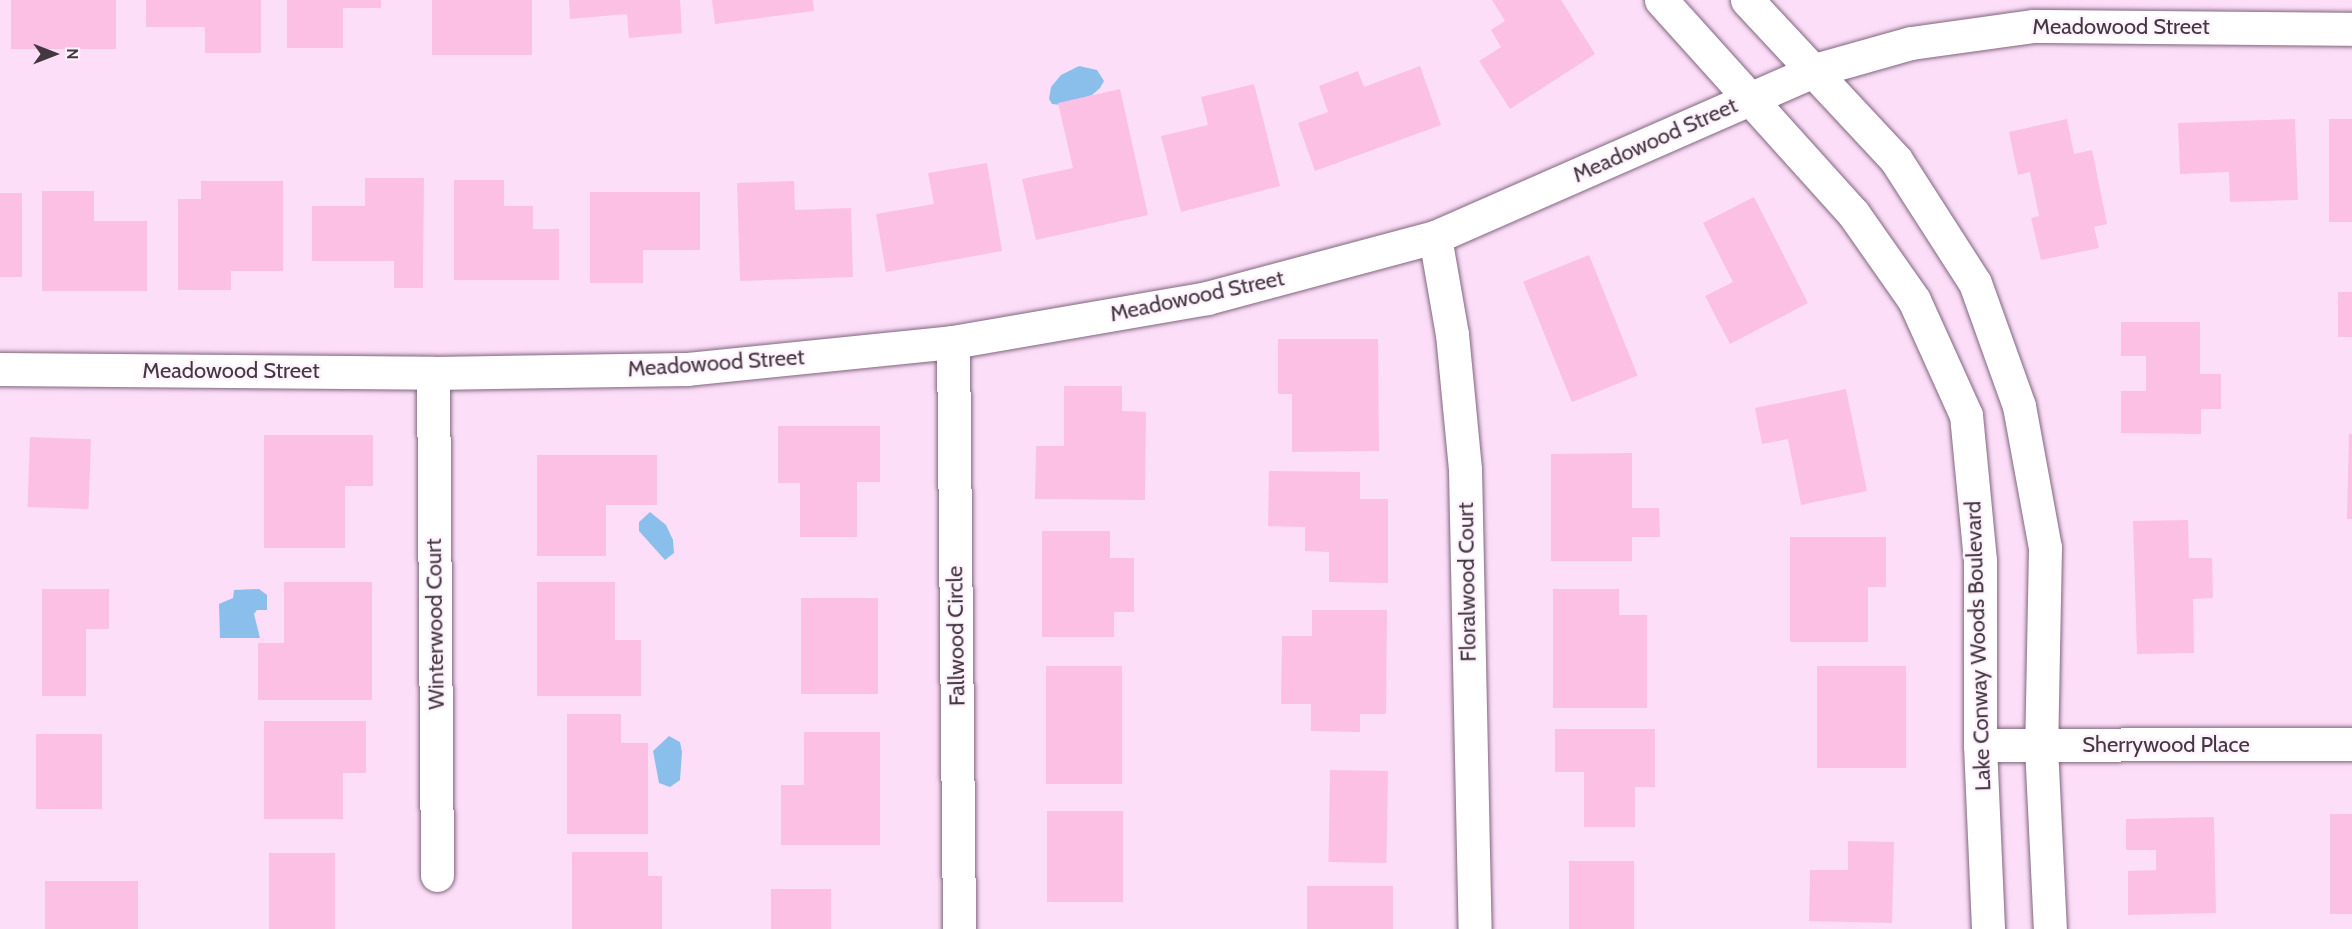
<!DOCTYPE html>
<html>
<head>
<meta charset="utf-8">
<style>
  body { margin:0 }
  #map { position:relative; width:2352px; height:929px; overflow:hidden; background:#fcdef9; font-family:Cabin,sans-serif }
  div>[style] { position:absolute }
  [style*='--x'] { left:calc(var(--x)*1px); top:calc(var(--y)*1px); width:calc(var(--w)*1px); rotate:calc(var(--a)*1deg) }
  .water>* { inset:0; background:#8bbfeb }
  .building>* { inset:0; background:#fdc0e5; transform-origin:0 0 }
  .roads { filter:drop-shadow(0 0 2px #80667e) drop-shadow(0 0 2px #80667e) }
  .minor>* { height:33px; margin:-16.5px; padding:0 16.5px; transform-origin:16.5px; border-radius:16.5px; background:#fff }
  span { translate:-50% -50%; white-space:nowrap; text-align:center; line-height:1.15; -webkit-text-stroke:4.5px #fef2fd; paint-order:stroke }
  .street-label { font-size:22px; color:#433842 }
  .north { position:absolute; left:24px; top:24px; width:60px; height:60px; -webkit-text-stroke:4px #fef2fd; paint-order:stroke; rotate:90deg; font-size:16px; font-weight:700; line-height:24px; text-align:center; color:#433842 }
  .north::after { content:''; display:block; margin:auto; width:21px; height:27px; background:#433842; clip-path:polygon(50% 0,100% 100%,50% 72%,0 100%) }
</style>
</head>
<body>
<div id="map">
  <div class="water">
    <div style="clip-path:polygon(1079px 66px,1097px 70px,1104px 81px,1100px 88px,1092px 95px,1062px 105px,1052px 104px,1049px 99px,1051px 87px,1061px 75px)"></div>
    <div style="clip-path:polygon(650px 512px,666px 525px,673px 540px,674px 553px,665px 560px,639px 531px,639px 522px)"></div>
    <div style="clip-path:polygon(259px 589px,267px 595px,267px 610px,257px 610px,254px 614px,260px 638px,220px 638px,219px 604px,233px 598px,234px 590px)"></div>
    <div style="clip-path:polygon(669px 736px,680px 742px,682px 752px,680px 780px,670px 787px,659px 783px,653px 751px)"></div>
  </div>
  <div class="building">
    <div style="left:11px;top:0;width:105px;height:49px"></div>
    <div style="clip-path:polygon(146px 0,261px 0,261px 53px,205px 53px,205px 27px,146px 27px)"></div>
    <div style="clip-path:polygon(287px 0,381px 0,381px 8px,343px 8px,343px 48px,287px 48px)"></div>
    <div style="left:432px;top:0;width:100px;height:55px"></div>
    <div style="clip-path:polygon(569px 0,680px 0,682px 33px,629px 38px,627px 14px,570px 19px)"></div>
    <div style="clip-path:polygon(712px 0,813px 0,814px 11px,715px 24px)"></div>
    <div style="clip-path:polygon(1492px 0,1561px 0,1595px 54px,1510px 109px,1479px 61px,1501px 47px,1491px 30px,1505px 21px)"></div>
    <div style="clip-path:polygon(1420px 66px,1441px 125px,1315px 171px,1298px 123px,1328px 112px,1319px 86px,1358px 71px,1364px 87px)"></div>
    <div style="clip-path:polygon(1254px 84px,1280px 186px,1181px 212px,1161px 136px,1208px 125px,1201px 97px)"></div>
    <div style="clip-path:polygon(1120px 89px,1148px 215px,1036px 240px,1022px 179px,1073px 168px,1058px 103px)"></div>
    <div style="clip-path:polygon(2067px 119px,2074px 154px,2092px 150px,2107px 224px,2094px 227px,2099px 248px,2041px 260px,2031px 218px,2039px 216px,2030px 172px,2018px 175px,2009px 132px)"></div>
    <div style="clip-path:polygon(2295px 119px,2298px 200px,2230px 202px,2229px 172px,2180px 174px,2178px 123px)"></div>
    <div style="left:2329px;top:119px;width:23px;height:103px"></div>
    <div style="clip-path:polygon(987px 163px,1002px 251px,886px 272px,876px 214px,934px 204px,928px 173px)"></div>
    <div style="clip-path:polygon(365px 178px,424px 178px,423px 288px,394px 288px,394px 261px,312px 261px,312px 206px,365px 206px)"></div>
    <div style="clip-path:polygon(454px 180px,504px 180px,504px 206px,533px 206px,533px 229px,559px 229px,559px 280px,454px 280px)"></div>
    <div style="clip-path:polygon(201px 181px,283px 181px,283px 271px,231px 271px,231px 290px,178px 290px,178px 199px,201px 199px)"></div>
    <div style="clip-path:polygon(794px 181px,795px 210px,851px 208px,853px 277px,740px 281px,737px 183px)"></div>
    <div style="clip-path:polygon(42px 191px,94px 191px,94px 221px,147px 221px,147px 291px,42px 291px)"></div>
    <div style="clip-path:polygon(590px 192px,700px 192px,700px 250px,643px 250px,643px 283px,590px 283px)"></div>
    <div style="left:0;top:193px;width:22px;height:84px"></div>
    <div style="clip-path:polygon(1754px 197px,1808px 303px,1730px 344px,1705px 296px,1733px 282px,1703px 223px)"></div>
    <div style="left:1589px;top:255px;width:130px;height:71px;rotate:68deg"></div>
    <div style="left:2338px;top:292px;width:14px;height:45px"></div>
    <div style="clip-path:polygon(2121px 322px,2200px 322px,2200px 374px,2221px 374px,2221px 409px,2201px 409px,2201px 434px,2121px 433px,2121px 391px,2146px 391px,2146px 356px,2121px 356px)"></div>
    <div style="clip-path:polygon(1278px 339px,1378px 339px,1379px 451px,1292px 452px,1292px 394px,1278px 394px)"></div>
    <div style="clip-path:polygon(1064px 386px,1122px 386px,1122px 411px,1146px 412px,1145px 500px,1035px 499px,1036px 446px,1064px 446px)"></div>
    <div style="clip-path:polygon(1846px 389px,1867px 491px,1801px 505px,1788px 439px,1762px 444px,1755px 408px)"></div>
    <div style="clip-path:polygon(778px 426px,880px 426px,880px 482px,857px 482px,857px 537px,800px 537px,800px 483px,778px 483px)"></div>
    <div style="clip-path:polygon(2349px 434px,2352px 434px,2352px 519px,2347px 519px)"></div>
    <div style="clip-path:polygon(264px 435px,373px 435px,373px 486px,345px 486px,345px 548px,264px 548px)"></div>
    <div style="left:30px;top:437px;width:61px;height:70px;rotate:2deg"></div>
    <div style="clip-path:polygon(1632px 453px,1632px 508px,1659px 508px,1660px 537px,1632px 537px,1632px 561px,1551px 561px,1551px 454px)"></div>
    <div style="clip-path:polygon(537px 455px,657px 455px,657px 505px,606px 505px,606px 556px,537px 556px)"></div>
    <div style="clip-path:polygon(1269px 471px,1360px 472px,1360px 499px,1388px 499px,1388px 583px,1329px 582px,1329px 552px,1305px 551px,1305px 527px,1268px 526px)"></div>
    <div style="clip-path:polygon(2188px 520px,2189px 558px,2212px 558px,2213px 598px,2193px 599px,2194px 653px,2137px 654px,2133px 521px)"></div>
    <div style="clip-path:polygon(1042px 531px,1110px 531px,1110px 558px,1134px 558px,1134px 612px,1114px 612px,1114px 637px,1042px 637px)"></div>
    <div style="clip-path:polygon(1790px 537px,1886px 537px,1886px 587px,1868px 587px,1868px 642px,1790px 642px)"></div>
    <div style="clip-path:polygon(284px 582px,372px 582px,372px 700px,258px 700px,258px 643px,284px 643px)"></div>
    <div style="clip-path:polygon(537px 582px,615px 582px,615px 640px,641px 640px,641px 696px,537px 696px)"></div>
    <div style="clip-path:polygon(42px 589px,109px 589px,109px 629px,86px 629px,86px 696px,42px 696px)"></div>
    <div style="clip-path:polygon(1553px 589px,1619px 589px,1619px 615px,1647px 615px,1647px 708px,1553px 708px)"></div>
    <div style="left:801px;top:598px;width:77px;height:96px"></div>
    <div style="clip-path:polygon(1312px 610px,1387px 610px,1386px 714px,1360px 714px,1360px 732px,1311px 731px,1311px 704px,1281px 704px,1282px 636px,1312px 636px)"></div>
    <div style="left:1046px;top:666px;width:76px;height:118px"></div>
    <div style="left:1817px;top:666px;width:89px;height:102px"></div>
    <div style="clip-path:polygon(567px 714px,621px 714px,621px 743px,648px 743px,648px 834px,567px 834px)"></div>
    <div style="clip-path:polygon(264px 721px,366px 721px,366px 773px,343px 773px,343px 819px,264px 819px)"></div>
    <div style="clip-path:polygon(1555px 729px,1655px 729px,1655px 787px,1635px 787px,1635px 827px,1584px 827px,1584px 772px,1555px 772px)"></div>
    <div style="clip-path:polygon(804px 732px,880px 732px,880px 845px,781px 845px,781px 785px,804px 785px)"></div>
    <div style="left:36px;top:734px;width:66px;height:75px"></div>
    <div style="left:1330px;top:770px;width:58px;height:92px;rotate:1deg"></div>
    <div style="left:1047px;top:811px;width:76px;height:91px"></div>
    <div style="left:2330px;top:814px;width:22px;height:100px"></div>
    <div style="clip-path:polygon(2214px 817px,2216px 913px,2128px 915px,2128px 871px,2156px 870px,2156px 850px,2126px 850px,2126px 819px)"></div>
    <div style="clip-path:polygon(1848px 841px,1894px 842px,1892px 923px,1809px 921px,1810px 870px,1848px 870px)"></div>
    <div style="clip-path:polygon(572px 852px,648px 852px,648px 876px,662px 876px,662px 929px,572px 929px)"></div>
    <div style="left:269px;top:853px;width:66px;height:76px"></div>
    <div style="left:1569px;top:861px;width:65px;height:68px"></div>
    <div style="left:45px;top:881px;width:93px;height:48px"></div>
    <div style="left:1307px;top:886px;width:86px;height:43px"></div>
    <div style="left:771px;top:889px;width:60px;height:40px"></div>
  </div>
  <div class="roads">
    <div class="minor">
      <div style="--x:1661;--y:0;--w:287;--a:48"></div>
      <div style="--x:1853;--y:213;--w:106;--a:55"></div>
      <div style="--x:1914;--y:300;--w:126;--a:65.7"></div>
      <div style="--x:1966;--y:415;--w:146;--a:84.5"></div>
      <div style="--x:1980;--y:560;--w:185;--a:90"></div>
      <div style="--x:1980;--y:745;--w:184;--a:87.5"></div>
      <div style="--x:1747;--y:0;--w:219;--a:47"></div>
      <div style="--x:1896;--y:160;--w:146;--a:57.3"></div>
      <div style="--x:1975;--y:283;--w:131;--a:70.3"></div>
      <div style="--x:2019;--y:406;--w:143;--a:79.6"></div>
      <div style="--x:2045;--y:547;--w:200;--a:91.1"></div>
      <div style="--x:2041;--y:747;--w:182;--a:87.2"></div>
      <div style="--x:1435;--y:237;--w:98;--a:80.1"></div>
      <div style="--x:1452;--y:334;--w:137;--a:84.5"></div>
      <div style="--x:1465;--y:470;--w:459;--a:88.8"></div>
      <div style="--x:953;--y:342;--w:587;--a:89.41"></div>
      <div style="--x:0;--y:369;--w:433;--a:0.5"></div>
      <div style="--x:433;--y:373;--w:254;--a:-0.9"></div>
      <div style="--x:687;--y:369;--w:267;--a:-5.8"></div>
      <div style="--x:953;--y:342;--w:258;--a:-9.8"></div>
      <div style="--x:1207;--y:298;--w:236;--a:-15"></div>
      <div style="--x:1435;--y:237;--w:415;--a:-23.7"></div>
      <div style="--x:1815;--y:70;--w:100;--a:-15.7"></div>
      <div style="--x:1911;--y:43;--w:124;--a:-7.9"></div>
      <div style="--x:2034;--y:26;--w:318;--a:0.5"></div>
      <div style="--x:433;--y:373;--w:502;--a:89.54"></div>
      <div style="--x:1980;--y:745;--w:372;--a:-0.2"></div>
    </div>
  </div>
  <div class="street-label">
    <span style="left:2121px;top:27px">Meadowood Street</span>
    <span style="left:1655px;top:140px;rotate:-24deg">Meadowood Street</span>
    <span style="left:1197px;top:296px;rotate:-12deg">Meadowood Street</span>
    <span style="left:716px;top:363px;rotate:-4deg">Meadowood Street</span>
    <span style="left:231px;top:371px">Meadowood Street</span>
    <span style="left:1467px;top:582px;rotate:-91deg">Floralwood Court</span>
    <span style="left:435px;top:624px;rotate:-91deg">Winterwood Court</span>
    <span style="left:956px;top:636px;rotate:-91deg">Fallwood Circle</span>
    <span style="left:1978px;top:646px;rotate:-92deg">Lake Conway Woods Boulevard</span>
    <span style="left:2166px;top:745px">Sherrywood Place</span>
  </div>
  <div class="north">N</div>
</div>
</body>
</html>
